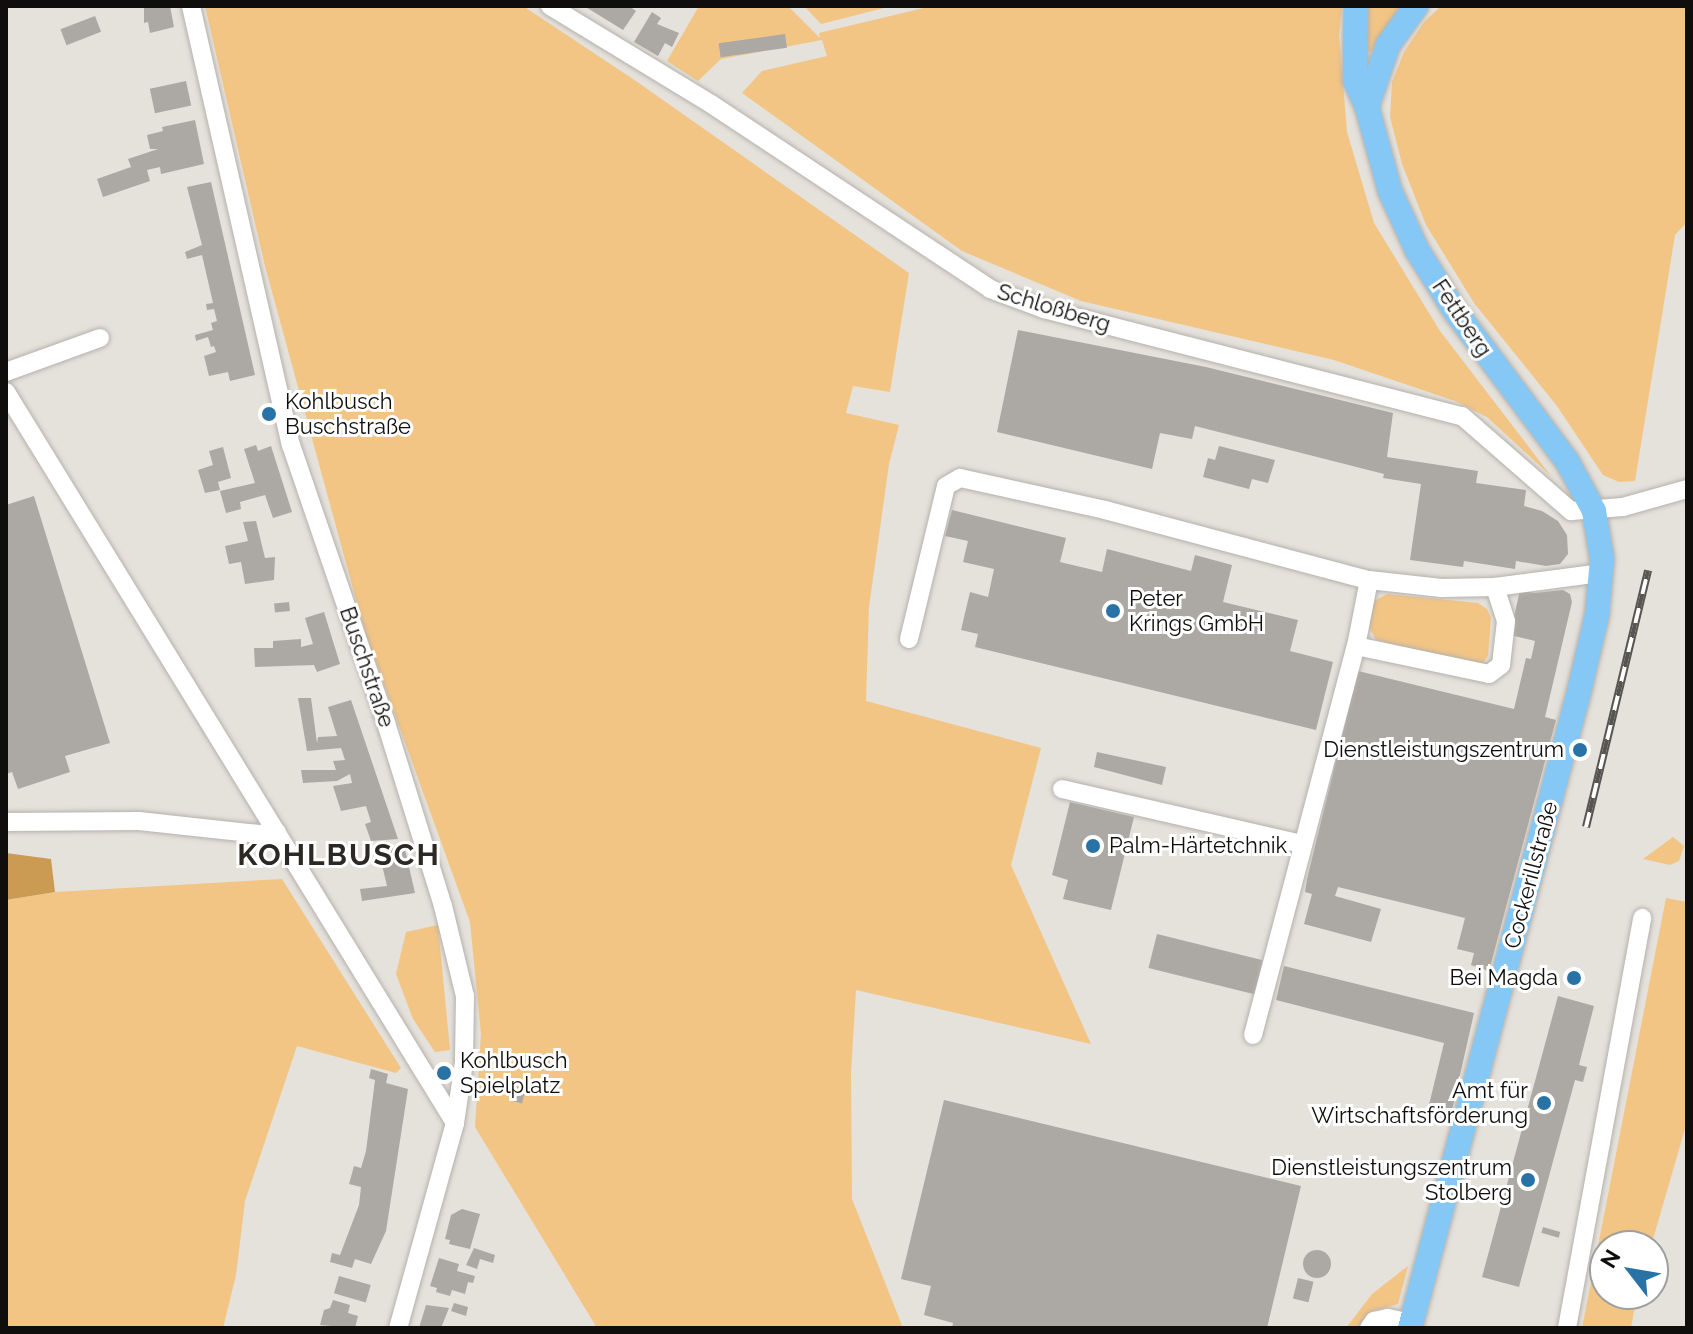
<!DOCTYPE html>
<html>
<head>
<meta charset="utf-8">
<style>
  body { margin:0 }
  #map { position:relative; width:1693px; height:1334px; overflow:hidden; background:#e5e1db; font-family:Raleway,sans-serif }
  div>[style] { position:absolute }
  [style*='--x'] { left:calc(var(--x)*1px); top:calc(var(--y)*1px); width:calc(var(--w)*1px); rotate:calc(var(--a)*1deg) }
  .green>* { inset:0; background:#f2c585 }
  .forest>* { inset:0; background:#cb9b54 }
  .building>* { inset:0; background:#aca8a3; transform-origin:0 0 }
  .round { border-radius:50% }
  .roads { filter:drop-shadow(0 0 2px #b5b1ac) drop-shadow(0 0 2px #b5b1ac) }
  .minor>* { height:18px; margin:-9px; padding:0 9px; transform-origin:9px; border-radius:9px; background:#fff }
  .major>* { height:24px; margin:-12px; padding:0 12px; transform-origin:12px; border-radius:12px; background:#85c8f5 }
  .rail>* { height:8px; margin-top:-4px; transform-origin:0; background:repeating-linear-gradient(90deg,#fff 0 15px,#575551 0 30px); box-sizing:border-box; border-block:2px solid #575551 }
  .dots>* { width:22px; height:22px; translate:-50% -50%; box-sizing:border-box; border:4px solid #fff; border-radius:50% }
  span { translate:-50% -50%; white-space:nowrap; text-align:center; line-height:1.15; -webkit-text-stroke:6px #fff; paint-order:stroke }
  .street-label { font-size:22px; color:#0f0e0c }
  .poi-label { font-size:22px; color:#0f0e0c }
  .left { translate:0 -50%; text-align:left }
  .right { translate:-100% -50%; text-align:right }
  .district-label { font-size:30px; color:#2c2925; font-weight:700; letter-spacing:2px }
  .frame { position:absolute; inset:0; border:8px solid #0f0e0c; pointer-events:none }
  .north { position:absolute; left:1589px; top:1230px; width:80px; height:80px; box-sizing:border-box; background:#fff; border:2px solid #9f9f9e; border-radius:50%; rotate:301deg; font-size:22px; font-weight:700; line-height:32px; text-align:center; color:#0f0e0c }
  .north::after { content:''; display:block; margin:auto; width:28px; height:36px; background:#2872a6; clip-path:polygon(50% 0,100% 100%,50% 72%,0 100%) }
</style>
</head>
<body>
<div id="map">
  <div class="green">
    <div style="clip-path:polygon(205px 6px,523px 6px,633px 79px,909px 273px,890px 392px,853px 386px,846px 413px,899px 425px,889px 464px,869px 607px,866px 701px,1041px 748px,1011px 865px,1091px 1044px,856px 990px,851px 1073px,852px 1199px,903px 1328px,597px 1328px,475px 1127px,481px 1034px,470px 922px,364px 629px,265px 266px)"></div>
    <div style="clip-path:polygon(699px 6px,788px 6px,820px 38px,819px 33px,932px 6px,1342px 6px,1339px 35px,1347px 132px,1374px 223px,1440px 331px,1551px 476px,1487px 417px,1455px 401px,1334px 360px,1081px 301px,962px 251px,742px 93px,762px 71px,827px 56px,822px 40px,721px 59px,698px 81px,667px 61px)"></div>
    <div style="clip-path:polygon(804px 6px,892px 6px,821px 24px)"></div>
    <div style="clip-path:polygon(1367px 6px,1400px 6px,1371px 52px,1366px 51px)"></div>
    <div style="clip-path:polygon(1441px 6px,1687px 6px,1687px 222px,1675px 235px,1635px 481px,1619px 482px,1603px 475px,1557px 406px,1474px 303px,1426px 225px,1402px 164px,1390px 117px,1392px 82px,1404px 52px,1424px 22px)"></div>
    <div style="clip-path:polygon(1387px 594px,1478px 603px,1487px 609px,1491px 618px,1488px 656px,1483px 663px,1476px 664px,1376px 640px,1369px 627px,1374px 601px)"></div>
    <div style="clip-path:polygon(1673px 837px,1684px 846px,1679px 861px,1670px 865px,1643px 859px)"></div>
    <div style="clip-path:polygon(282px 879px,401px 1068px,396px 1073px,297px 1046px,245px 1201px,236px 1275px,223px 1328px,6px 1328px,6px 900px,55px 892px)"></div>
    <div style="clip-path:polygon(1666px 898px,1687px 902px,1687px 1122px,1651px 1246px,1605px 1246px,1605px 1294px,1637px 1294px,1631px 1328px,1582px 1328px)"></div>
    <div style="clip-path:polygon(438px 925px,450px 1050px,435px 1052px,413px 1019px,396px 974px,406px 932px)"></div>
    <div style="clip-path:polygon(1408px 1266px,1398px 1304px,1373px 1311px,1360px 1328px,1346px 1328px,1372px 1294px)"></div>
  </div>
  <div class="forest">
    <div style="clip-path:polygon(6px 853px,51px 859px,55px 892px,6px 900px)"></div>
  </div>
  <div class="building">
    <div style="clip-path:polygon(144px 6px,170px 6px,174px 27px,150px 33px,148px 22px,144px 23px)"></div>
    <div style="clip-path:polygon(584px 6px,629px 6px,636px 11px,623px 30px)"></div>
    <div style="clip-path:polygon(652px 12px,661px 18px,657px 24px,679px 33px,672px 47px,665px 43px,658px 56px,634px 42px)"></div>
    <div style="left:95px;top:16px;width:17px;height:37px;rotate:69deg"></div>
    <div style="left:785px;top:34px;width:14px;height:67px;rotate:82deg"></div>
    <div style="left:186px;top:81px;width:25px;height:37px;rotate:78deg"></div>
    <div style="clip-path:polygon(195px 120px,204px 164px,161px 174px,160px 167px,147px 170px,150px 181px,103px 197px,97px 179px,131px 167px,128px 159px,158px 149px,150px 149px,147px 135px,163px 131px,162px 127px)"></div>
    <div style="clip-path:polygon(211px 182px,255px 375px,230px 381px,228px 372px,209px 376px,204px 356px,216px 352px,214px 346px,211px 347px,208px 337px,196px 341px,195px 335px,213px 330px,211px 323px,217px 321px,214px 309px,207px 310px,206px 304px,213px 303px,202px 255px,187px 259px,185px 252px,202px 245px,187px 187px)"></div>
    <div style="clip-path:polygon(1018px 330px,1206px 367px,1393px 413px,1387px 457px,1478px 471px,1476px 483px,1526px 490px,1524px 506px,1542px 511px,1558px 521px,1567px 535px,1568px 554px,1560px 564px,1546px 566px,1516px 561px,1515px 569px,1464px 561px,1463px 567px,1410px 560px,1421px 484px,1383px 478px,1384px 474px,1195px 426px,1192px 439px,1160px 433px,1152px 469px,997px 432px)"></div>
    <div style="clip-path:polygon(256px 445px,258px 451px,271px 446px,292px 512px,273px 518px,265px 495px,240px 502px,241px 509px,226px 513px,220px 491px,255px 483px,244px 449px)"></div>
    <div style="clip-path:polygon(1219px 446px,1275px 460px,1268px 483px,1252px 479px,1249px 489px,1203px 477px,1208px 458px,1215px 460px)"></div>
    <div style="clip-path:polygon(223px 447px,231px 478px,218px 482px,220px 490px,205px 493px,198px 470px,213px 465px,209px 451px)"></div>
    <div style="clip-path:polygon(34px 496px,110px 743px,65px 756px,70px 772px,18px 789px,12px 772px,6px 774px,6px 505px)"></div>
    <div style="clip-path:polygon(952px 510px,1066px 538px,1060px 562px,1102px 572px,1107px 549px,1191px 571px,1195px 555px,1232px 565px,1223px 602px,1298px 620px,1290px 651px,1333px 662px,1316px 730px,975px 647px,978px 634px,961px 630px,970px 592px,988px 597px,994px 569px,963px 562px,968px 541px,945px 536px)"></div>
    <div style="clip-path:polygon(256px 521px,265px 558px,275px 557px,274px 580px,245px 584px,241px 562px,229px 564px,225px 546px,248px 541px,243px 522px)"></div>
    <div style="clip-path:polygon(1520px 590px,1534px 593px,1563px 590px,1570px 594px,1572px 602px,1545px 717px,1556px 720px,1489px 971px,1471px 965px,1474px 953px,1457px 949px,1465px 918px,1338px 887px,1335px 896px,1381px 909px,1371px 942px,1304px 924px,1312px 894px,1305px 892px,1307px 879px,1358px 671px,1514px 709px,1526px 658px,1531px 659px,1535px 641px,1510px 635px)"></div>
    <div style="left:289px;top:602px;width:9px;height:15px;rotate:84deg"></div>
    <div style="clip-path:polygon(324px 612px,340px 664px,317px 672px,314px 665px,255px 667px,254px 648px,273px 648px,273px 641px,301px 639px,301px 647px,313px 644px,305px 618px)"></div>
    <div style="clip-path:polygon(298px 698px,311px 698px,317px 743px,318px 737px,337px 736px,328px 707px,351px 700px,398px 839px,371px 841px,365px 824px,371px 822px,366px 806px,341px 811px,333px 786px,352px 783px,350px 774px,337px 781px,303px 783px,301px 770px,336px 770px,333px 761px,345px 760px,341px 748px,307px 751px)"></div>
    <div style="clip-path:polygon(1097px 752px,1166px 767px,1162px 785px,1094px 767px)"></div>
    <div style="clip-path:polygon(1070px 802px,1134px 817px,1111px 910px,1063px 899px,1068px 880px,1052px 875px)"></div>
    <div style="clip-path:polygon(404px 845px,415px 893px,362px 901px,360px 889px,387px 886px,382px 865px,377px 867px,378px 852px)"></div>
    <div style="left:1157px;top:934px;width:109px;height:35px;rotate:14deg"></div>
    <div style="clip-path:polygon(1284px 966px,1474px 1013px,1451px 1115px,1428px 1109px,1444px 1043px,1276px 1000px)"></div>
    <div style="clip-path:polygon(1558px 996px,1594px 1006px,1579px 1065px,1587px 1067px,1583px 1082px,1575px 1080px,1519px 1287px,1482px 1277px)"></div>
    <div style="clip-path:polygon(371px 1069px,388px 1074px,386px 1083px,408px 1089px,386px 1231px,371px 1264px,355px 1259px,352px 1268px,330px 1262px,332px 1253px,340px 1255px,359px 1205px,361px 1187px,349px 1184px,354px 1166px,361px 1168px,366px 1151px,375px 1080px,369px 1078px)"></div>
    <div style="left:514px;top:1086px;width:12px;height:15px;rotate:14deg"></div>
    <div style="clip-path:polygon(944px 1100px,1301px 1186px,1267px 1328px,952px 1328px,953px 1323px,924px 1315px,931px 1286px,901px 1279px)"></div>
    <div style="clip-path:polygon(462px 1209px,480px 1214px,470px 1249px,449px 1244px,450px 1240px,445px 1239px,451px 1215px)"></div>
    <div style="left:1543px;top:1227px;width:18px;height:6px;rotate:16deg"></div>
    <div style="clip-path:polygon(474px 1248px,495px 1255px,493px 1263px,480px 1259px,477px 1269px,466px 1265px)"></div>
    <div class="round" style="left:1303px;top:1250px;width:28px;height:28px"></div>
    <div style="clip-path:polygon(439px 1258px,459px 1264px,457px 1271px,475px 1276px,473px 1283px,468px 1282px,465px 1294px,452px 1290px,450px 1296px,436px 1292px,437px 1288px,430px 1286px)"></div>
    <div style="left:339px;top:1276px;width:33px;height:18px;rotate:16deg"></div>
    <div style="left:1298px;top:1278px;width:16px;height:21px;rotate:14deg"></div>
    <div style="clip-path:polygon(333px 1300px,350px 1305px,348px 1313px,358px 1316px,355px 1328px,320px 1325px,324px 1310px,330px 1308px)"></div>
    <div style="clip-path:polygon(454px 1303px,468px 1307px,466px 1316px,451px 1311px)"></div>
    <div style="clip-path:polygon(426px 1305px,449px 1308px,441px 1328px,419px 1328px)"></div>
  </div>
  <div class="roads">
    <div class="minor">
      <div style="--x:191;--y:6;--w:450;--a:77.2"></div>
      <div style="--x:291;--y:445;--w:294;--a:71.1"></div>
      <div style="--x:386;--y:723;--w:192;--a:72.7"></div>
      <div style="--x:443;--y:906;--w:93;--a:76.3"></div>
      <div style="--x:465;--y:996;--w:66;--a:90.9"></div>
      <div style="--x:464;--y:1062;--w:62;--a:98.4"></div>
      <div style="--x:455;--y:1123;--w:213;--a:105.5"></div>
      <div style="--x:550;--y:6;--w:188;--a:31.3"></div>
      <div style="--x:711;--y:104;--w:335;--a:33.5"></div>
      <div style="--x:990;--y:289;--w:58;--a:20.3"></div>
      <div style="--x:1044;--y:309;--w:431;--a:14.4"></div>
      <div style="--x:1462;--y:416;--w:145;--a:41.1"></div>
      <div style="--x:1571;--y:511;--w:52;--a:-4.4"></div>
      <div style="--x:1623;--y:507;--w:66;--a:-15.7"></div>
      <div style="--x:6;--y:372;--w:100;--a:-19.9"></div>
      <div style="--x:6;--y:392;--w:858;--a:58.44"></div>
      <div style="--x:1369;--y:580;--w:67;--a:101.1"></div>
      <div style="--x:1356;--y:646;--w:136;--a:11.9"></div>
      <div style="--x:1489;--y:674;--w:15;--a:-37"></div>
      <div style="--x:1501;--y:665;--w:44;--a:-83.5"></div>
      <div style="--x:1506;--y:621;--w:36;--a:-108"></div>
      <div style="--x:909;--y:639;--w:157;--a:-76.4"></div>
      <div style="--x:946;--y:486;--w:16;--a:-30"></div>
      <div style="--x:960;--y:478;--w:148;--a:12.4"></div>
      <div style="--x:1105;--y:510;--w:273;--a:14.9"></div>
      <div style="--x:1369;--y:580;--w:73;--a:6.3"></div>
      <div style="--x:1442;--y:588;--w:53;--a:-1.1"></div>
      <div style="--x:1495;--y:587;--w:108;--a:-7.5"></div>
      <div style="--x:1062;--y:789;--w:247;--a:12.9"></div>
      <div style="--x:6;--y:822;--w:133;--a:-0.4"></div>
      <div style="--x:139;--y:821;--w:121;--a:6.2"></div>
      <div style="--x:259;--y:834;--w:18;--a:-6"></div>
      <div style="--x:1253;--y:1035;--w:402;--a:-75.2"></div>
      <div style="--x:1369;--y:1328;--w:9;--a:-54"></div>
      <div style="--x:1374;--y:1321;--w:14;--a:-12"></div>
      <div style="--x:1388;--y:1318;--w:24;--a:12"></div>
      <div style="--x:1567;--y:1328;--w:417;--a:-79.6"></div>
    </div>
    <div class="major">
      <div style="--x:1356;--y:6;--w:74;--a:90.8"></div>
      <div style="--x:1355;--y:80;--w:30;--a:66"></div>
      <div style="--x:1367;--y:107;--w:87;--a:74.7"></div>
      <div style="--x:1390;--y:191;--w:65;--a:65.4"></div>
      <div style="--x:1417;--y:250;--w:72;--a:58.1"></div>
      <div style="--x:1455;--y:311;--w:187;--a:53.3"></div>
      <div style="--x:1567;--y:461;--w:57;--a:61.6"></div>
      <div style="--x:1594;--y:511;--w:49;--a:80.5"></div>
      <div style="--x:1602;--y:559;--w:56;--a:95.1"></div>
      <div style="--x:1597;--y:615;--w:79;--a:103.2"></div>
      <div style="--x:1579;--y:692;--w:658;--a:104.88"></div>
      <div style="--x:1367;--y:107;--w:65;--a:-71.3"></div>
      <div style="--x:1388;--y:45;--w:48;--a:-54.3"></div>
    </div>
  </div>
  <div class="rail">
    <div style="--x:1586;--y:827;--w:264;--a:-76.4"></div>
  </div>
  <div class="dots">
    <div style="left:269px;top:414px;background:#2872a6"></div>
    <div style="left:1113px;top:611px;background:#2872a6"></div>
    <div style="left:1580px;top:750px;background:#2872a6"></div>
    <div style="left:1093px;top:846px;background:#2872a6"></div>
    <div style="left:1574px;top:978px;background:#2872a6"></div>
    <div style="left:444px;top:1073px;background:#2872a6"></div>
    <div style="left:1544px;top:1103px;background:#2872a6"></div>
    <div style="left:1528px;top:1180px;background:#2872a6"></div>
  </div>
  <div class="street-label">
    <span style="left:1054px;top:308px;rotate:17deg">Schloßberg</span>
    <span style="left:1462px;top:318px;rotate:56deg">Fettberg</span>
    <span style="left:367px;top:667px;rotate:71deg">Buschstraße</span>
    <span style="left:1531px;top:875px;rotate:-75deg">Cockerillstraße</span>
  </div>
  <div class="poi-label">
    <span class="left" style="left:285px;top:414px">Kohlbusch<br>Buschstraße</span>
    <span class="left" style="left:1129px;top:611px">Peter<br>Krings GmbH</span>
    <span class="right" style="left:1564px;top:750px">Dienstleistungszentrum</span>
    <span class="left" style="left:1109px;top:846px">Palm-Härtetchnik</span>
    <span class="right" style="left:1558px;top:978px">Bei Magda</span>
    <span class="left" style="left:460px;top:1073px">Kohlbusch<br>Spielplatz</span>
    <span class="right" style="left:1528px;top:1103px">Amt für<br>Wirtschaftsförderung</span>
    <span class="right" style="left:1512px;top:1180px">Dienstleistungszentrum<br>Stolberg</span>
  </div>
  <div class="district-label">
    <span style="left:339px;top:855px">KOHLBUSCH</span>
  </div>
  <div class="frame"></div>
  <div class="north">N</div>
</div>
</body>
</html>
